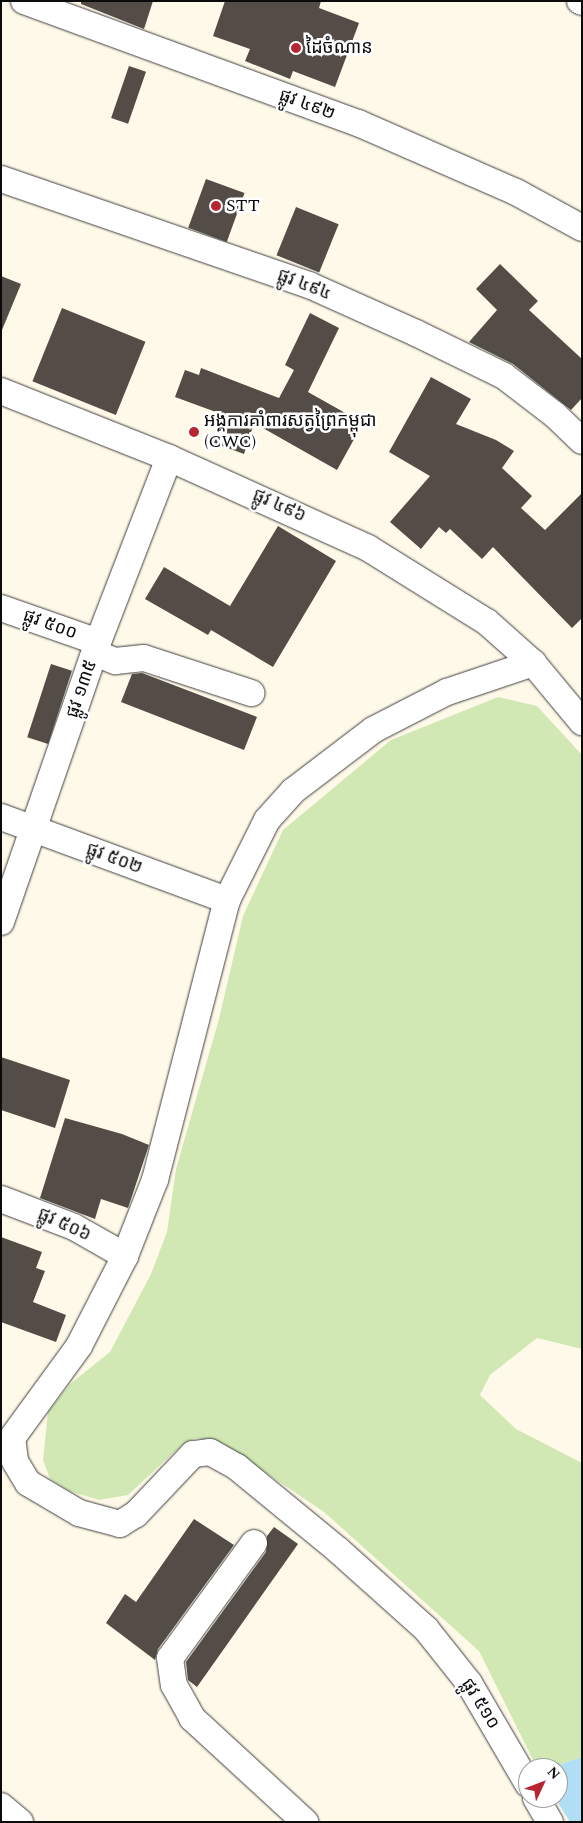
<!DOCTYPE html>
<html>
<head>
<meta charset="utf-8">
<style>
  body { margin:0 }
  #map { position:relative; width:583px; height:1823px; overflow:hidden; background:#fff9e9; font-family:Spectral,"Noto Sans Khmer",serif }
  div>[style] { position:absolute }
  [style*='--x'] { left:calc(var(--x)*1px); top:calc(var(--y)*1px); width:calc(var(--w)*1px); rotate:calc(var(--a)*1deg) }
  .green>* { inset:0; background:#d1e8b4 }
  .water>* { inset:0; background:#afdef5 }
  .building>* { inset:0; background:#534c47; transform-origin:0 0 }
  .roads { filter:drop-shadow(0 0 1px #3e3e3e) drop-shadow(0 0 1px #3e3e3e) }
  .minor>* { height:26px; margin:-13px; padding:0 13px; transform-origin:13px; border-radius:13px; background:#fff }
  .dots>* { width:14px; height:14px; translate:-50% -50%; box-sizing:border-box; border:2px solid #fff; border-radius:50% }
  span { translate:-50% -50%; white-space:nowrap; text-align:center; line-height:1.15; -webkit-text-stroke:5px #fff; paint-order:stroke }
  .poi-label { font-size:18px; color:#0b0b0b }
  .left { translate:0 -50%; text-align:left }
  .street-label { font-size:18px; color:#0b0b0b }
  .frame { position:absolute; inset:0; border:2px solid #0b0b0b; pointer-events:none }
  .north { position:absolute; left:518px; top:1758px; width:50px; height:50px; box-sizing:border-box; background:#fff; border:1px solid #9d9d9d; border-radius:50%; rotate:47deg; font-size:14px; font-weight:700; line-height:20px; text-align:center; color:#0b0b0b }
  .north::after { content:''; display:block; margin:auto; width:18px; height:22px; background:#b82633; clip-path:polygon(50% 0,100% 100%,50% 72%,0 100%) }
</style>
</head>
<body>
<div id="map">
  <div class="green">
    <div style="clip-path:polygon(498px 697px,537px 706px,582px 755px,582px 1349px,537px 1338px,490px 1375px,480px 1395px,516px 1429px,582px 1463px,582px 1757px,550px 1768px,537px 1768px,479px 1651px,324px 1512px,223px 1444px,196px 1438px,182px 1445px,128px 1495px,99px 1500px,69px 1491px,50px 1479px,43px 1460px,48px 1412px,70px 1384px,110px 1352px,151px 1274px,167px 1232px,176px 1169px,219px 1019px,243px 916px,283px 830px,391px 740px)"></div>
  </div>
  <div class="water">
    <div style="clip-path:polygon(582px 1757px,582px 1822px,570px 1822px,555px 1798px,558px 1798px,558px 1768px,550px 1768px)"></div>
  </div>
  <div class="building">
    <div style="clip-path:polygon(81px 1px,153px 1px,144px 29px,81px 4px)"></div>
    <div style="clip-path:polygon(225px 1px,321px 1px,319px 8px,359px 23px,335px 87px,293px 71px,290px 79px,245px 61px,250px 49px,213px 36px)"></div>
    <div style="left:129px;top:66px;width:18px;height:55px;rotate:19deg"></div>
    <div style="left:206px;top:179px;width:41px;height:52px;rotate:20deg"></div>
    <div style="left:296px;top:207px;width:46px;height:52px;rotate:22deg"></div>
    <div style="clip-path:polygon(500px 264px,538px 301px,529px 310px,582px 359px,582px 398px,571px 410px,513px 364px,469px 342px,497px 310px,476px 289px)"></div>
    <div style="clip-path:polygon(1px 276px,21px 284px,2px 330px,1px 330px)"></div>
    <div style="left:62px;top:308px;width:90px;height:79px;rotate:22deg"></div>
    <div style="clip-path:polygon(310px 313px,339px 328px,308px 392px,363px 423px,337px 470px,254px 423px,244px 454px,214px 443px,224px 415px,175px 397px,185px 370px,199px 375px,201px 368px,279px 398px,294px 370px,285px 365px)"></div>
    <div style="clip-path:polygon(431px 377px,471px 399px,456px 424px,496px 440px,514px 451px,502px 468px,532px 496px,521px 508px,545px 530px,582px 493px,582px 618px,572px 628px,493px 547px,482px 559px,450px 529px,446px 533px,439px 527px,421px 549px,390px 522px,430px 476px,389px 452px)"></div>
    <div style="clip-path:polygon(278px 526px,336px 561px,273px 667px,211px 630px,208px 635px,145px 599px,164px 567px,230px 606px)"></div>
    <div style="left:51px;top:664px;width:22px;height:77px;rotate:18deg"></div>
    <div style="clip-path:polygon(142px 673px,257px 717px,244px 750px,121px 702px,132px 674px)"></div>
    <div style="clip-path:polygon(1px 1057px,70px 1080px,55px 1128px,1px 1110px)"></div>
    <div style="clip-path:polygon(65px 1118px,122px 1134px,149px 1145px,128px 1208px,101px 1199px,95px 1219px,40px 1198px)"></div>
    <div style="clip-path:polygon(1px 1237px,42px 1252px,36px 1268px,45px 1271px,33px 1302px,66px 1315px,56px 1342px,1px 1322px)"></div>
    <div style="clip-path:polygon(194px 1519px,234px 1545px,158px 1649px,155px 1660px,106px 1623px,125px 1594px,136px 1602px)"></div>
    <div style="clip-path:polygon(274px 1527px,298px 1544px,197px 1687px,188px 1680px,186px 1662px,266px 1552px,267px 1536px)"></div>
  </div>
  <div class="roads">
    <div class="minor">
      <div style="--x:24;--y:1;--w:356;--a:20.1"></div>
      <div style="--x:358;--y:123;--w:172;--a:23.6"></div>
      <div style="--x:516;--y:192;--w:75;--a:28.6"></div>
      <div style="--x:580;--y:1;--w:2;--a:27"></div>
      <div style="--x:1;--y:179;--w:326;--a:19"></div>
      <div style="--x:309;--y:285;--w:117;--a:24.2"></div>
      <div style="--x:416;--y:333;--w:98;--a:26"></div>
      <div style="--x:504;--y:376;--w:64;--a:37.4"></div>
      <div style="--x:555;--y:415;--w:37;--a:44"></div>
      <div style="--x:1;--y:391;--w:181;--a:21.7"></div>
      <div style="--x:169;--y:458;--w:218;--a:24.3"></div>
      <div style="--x:368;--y:548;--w:140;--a:31.9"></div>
      <div style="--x:487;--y:622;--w:62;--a:41.7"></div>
      <div style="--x:533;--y:663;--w:77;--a:50.3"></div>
      <div style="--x:1;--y:608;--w:103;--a:19.3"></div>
      <div style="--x:95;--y:653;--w:22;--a:22"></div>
      <div style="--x:115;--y:661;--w:29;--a:-6"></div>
      <div style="--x:144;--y:658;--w:113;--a:18.1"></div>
      <div style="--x:1;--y:817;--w:241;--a:20.2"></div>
      <div style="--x:1;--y:922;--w:296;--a:-70.9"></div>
      <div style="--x:98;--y:642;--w:197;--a:-68.9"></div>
      <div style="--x:1;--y:1199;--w:78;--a:21"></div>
      <div style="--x:74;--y:1227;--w:59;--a:29.6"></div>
      <div style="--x:254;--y:1543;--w:142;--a:126.1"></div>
      <div style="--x:170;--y:1658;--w:27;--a:82"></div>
      <div style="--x:174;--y:1685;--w:38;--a:61"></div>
      <div style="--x:192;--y:1718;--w:154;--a:42.6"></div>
      <div style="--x:528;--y:1784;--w:117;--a:-120.3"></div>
      <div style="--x:469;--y:1683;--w:69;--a:-128.5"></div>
      <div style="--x:426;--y:1629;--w:118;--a:-138.1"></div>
      <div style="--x:338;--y:1550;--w:131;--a:-140.6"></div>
      <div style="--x:237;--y:1467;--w:31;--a:-151"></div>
      <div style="--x:210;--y:1452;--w:17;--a:173"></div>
      <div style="--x:193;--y:1454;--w:83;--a:133.5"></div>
      <div style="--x:136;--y:1514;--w:19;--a:148"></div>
      <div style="--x:120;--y:1524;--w:42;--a:-165"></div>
      <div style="--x:79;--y:1513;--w:59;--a:-149.5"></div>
      <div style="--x:28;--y:1483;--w:26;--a:-121"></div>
      <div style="--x:15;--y:1461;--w:23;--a:-97"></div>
      <div style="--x:12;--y:1438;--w:114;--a:-53.9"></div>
      <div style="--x:79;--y:1346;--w:101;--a:-62.9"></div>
      <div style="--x:125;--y:1256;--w:82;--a:-68.5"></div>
      <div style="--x:155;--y:1180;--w:289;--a:-75.6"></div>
      <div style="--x:227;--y:900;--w:89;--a:-63.4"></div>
      <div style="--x:267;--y:820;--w:39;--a:-48"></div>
      <div style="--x:293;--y:791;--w:101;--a:-37.3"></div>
      <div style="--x:373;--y:730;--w:83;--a:-27.2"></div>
      <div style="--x:447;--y:692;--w:91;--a:-18.6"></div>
      <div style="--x:536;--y:1798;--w:28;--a:60"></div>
      <div style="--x:1;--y:1806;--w:25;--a:40"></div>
    </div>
  </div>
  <div class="dots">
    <div style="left:296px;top:48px;background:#b82633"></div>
    <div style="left:216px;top:206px;background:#b82633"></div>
    <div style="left:194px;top:432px;background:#b82633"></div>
  </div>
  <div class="poi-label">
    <span class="left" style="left:306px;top:48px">ដៃចំណាន</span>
    <span class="left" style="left:226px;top:206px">STT</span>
    <span class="left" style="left:204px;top:432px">អង្គការគាំពារសត្វព្រៃកម្ពុជា<br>(CWC)</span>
  </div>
  <div class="street-label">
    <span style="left:307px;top:105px;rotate:20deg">ផ្លូវ ៤៩២</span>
    <span style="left:304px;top:285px;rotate:21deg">ផ្លូវ ៤៩៤</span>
    <span style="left:279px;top:506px;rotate:24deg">ផ្លូវ ៤៩៦</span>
    <span style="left:50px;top:625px;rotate:20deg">ផ្លូវ ៥០០</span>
    <span style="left:82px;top:689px;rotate:-71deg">ផ្លូវ ១៣៥</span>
    <span style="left:114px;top:859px;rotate:20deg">ផ្លូវ ៥០២</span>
    <span style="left:64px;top:1225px;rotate:24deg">ផ្លូវ ៥០៦</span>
    <span style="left:480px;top:1704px;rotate:58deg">ផ្លូវ ៥១០</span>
  </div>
  <div class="frame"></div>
  <div class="north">N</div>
</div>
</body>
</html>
